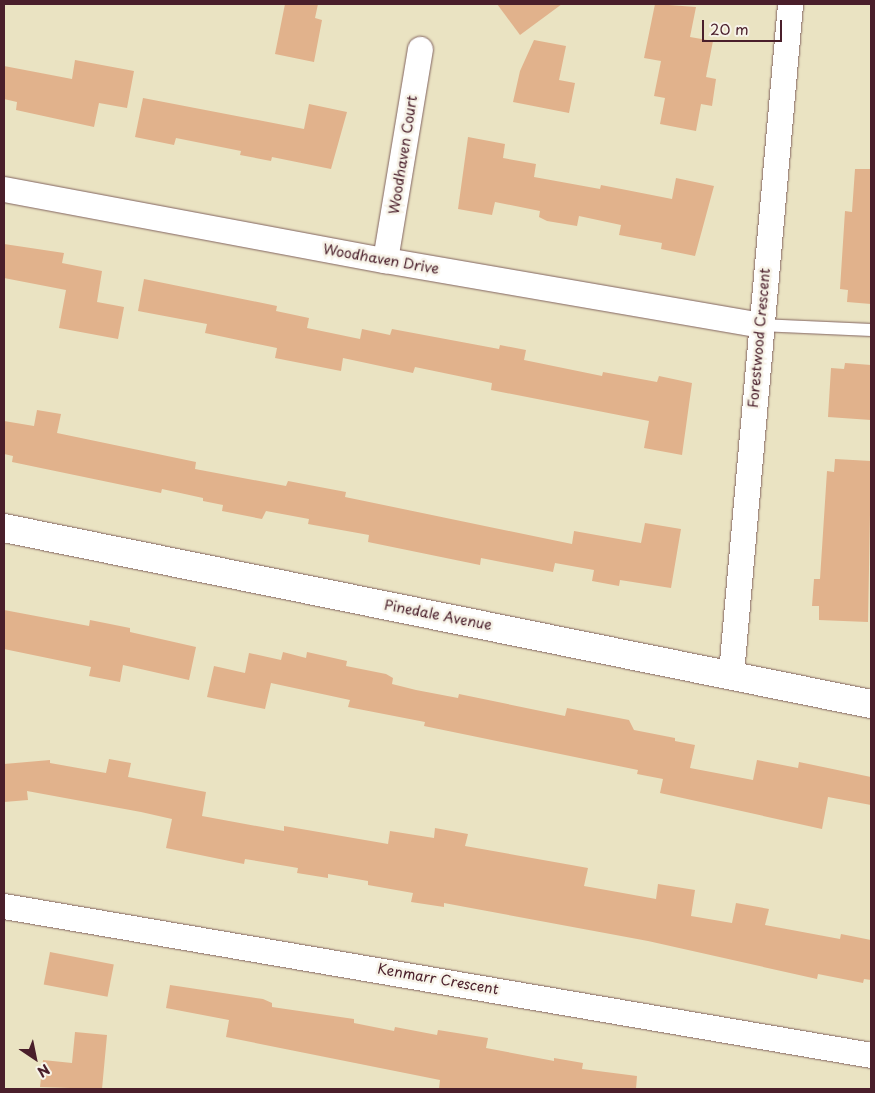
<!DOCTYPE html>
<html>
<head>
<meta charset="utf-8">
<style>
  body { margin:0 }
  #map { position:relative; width:875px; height:1093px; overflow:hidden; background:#eae3c2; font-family:"Playpen Sans",sans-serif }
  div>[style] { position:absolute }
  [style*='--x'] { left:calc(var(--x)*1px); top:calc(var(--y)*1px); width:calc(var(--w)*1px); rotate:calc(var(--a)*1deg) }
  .building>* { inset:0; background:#e1b28c; transform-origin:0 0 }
  .roads { filter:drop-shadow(0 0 1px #826460) drop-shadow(0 0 1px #826460) }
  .service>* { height:12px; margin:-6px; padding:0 6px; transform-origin:6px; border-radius:6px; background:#fff }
  .minor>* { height:25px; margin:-12.5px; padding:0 12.5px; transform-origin:12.5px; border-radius:12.5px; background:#fff }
  .tertiary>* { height:28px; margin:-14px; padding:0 14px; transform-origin:14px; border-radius:14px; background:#fff }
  span { translate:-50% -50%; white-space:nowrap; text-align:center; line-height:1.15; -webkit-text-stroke:5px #f7f3e8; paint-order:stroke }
  .street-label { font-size:14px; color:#4a1f2b }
  .frame { position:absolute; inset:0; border:5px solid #4a1f2b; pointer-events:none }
  .north { position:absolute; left:10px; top:1033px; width:50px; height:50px; -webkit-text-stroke:4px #f7f3e8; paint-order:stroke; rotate:146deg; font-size:14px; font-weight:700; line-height:20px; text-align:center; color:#4a1f2b }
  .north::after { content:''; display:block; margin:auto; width:18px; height:22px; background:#4a1f2b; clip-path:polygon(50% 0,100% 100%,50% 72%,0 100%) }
  .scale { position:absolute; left:702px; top:20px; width:80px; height:22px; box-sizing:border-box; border:2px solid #4a1f2b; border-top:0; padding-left:6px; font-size:15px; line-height:18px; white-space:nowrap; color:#4a1f2b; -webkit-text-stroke:4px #f7f3e8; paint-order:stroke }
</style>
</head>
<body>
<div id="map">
  <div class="building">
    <div style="clip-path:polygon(285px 4px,318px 4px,315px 18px,322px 20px,314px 62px,275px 54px)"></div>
    <div style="clip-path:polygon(497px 4px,562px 4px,520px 35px)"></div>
    <div style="clip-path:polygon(655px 4px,696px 7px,690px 37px,713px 41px,706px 77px,716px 79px,712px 106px,701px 104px,696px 131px,660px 124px,665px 98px,654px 96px,661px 61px,644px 58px)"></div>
    <div style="clip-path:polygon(534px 40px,566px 46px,559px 80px,575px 83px,569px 113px,513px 102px,520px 71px)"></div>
    <div style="clip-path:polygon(75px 60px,134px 71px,127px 108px,99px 103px,94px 127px,16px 110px,17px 102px,4px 99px,4px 66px,72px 79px)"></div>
    <div style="clip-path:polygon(143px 98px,304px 129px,309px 104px,347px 112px,331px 169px,272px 157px,271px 161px,240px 155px,241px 151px,176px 138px,174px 145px,135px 137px)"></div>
    <div style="clip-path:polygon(468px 137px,505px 144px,503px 158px,536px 164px,534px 177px,600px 189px,601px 185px,672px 199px,676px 178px,714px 186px,695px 256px,661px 249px,662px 243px,619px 235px,621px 225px,579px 216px,577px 226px,547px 221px,539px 217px,540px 211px,495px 202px,492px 215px,458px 209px)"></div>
    <div style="clip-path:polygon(855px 169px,871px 169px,871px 304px,847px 302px,848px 290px,840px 289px,845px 211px,852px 212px)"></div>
    <div style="clip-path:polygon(4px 244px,64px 253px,62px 263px,102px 271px,97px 302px,124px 307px,118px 339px,59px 328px,66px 290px,4px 278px)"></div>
    <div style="clip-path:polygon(144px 279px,277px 306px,276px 311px,309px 318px,307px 328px,360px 339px,362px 329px,390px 335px,392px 329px,499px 349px,500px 345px,526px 350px,524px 360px,602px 376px,603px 372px,657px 382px,659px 376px,692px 383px,682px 455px,644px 448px,649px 421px,491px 390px,492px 383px,415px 367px,413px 373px,343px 358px,341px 371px,275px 358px,277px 348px,205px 333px,207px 324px,138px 311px)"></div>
    <div style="clip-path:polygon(845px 363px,871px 365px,871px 420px,828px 417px,831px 368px,844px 369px)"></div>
    <div style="clip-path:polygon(37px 410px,61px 414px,57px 433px,196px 462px,195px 469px,286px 486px,288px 481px,346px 492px,345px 497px,572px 544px,574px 531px,641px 543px,645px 523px,681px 529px,671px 588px,620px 580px,619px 586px,592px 581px,594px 570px,555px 563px,553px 572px,481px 558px,480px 565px,368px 542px,369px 535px,308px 524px,309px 519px,266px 511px,262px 519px,222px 511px,223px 505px,203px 501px,203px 498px,162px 489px,161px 493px,12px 462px,13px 456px,4px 454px,4px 421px,34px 426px)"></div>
    <div style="clip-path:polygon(835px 459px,871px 461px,868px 622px,819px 620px,819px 606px,812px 606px,814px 579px,820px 579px,827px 471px,834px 472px)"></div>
    <div style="clip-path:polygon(4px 610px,89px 626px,90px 620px,130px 628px,130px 632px,196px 647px,189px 680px,123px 665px,120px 682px,89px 676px,91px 667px,4px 649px)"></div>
    <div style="clip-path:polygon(283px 652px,306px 658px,307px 652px,347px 661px,346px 666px,386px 674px,393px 678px,392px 684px,416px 690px,458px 698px,459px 694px,565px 716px,567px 708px,629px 720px,634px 730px,675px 738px,675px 741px,695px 745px,690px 768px,753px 780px,757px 760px,798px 768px,799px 762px,871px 777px,871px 805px,828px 797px,822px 829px,660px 793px,663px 779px,637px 774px,638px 770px,424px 726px,425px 722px,348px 707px,350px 700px,271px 683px,265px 709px,207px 697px,214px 666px,245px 673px,249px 653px,281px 660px)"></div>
    <div style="clip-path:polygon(109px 759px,131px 763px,128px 777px,206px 792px,202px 816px,284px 831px,284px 826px,388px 844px,390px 831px,434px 838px,435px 828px,468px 834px,465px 846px,588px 868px,584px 886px,656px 899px,658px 884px,695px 890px,691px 916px,732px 923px,736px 903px,769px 909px,765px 925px,840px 939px,841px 934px,871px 940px,871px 980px,864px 979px,863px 983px,818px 974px,817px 979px,648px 941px,444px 903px,444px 907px,411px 902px,413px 893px,368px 885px,368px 881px,328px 874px,328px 878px,297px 873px,298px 868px,245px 859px,244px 864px,166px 848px,172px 819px,141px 812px,27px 791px,28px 800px,4px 802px,4px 764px,50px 760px,50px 763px,106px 773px)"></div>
    <div style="left:50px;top:952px;width:65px;height:33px;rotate:11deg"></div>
    <div style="clip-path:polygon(170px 985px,263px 999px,272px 1003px,272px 1007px,354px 1019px,354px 1023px,394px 1031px,395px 1027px,437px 1035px,438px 1030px,488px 1038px,486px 1048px,554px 1061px,554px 1058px,583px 1063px,582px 1069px,637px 1076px,636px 1089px,439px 1089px,440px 1080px,226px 1037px,229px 1020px,166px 1008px)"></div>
    <div style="clip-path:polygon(75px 1032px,107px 1035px,102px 1089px,40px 1087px,43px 1060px,72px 1063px)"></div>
  </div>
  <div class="roads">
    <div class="service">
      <div style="--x:760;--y:325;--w:111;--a:2.6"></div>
    </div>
    <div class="minor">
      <div style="--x:4;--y:189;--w:388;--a:10.6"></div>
      <div style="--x:385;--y:260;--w:381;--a:9.8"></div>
      <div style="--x:385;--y:260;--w:214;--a:-80.6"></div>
      <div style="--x:731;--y:673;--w:672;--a:-84.96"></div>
      <div style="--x:4;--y:906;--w:880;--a:9.75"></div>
    </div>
    <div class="tertiary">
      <div style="--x:4;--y:528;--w:885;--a:11.48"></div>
    </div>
  </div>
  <div class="street-label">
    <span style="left:403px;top:155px;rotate:-81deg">Woodhaven Court</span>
    <span style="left:381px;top:259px;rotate:10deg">Woodhaven Drive</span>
    <span style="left:759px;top:338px;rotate:-85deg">Forestwood Crescent</span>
    <span style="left:438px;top:615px;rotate:11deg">Pinedale Avenue</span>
    <span style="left:438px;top:979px;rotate:10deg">Kenmarr Crescent</span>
  </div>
  <div class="frame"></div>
  <div class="north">N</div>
  <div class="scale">20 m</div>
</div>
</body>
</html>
